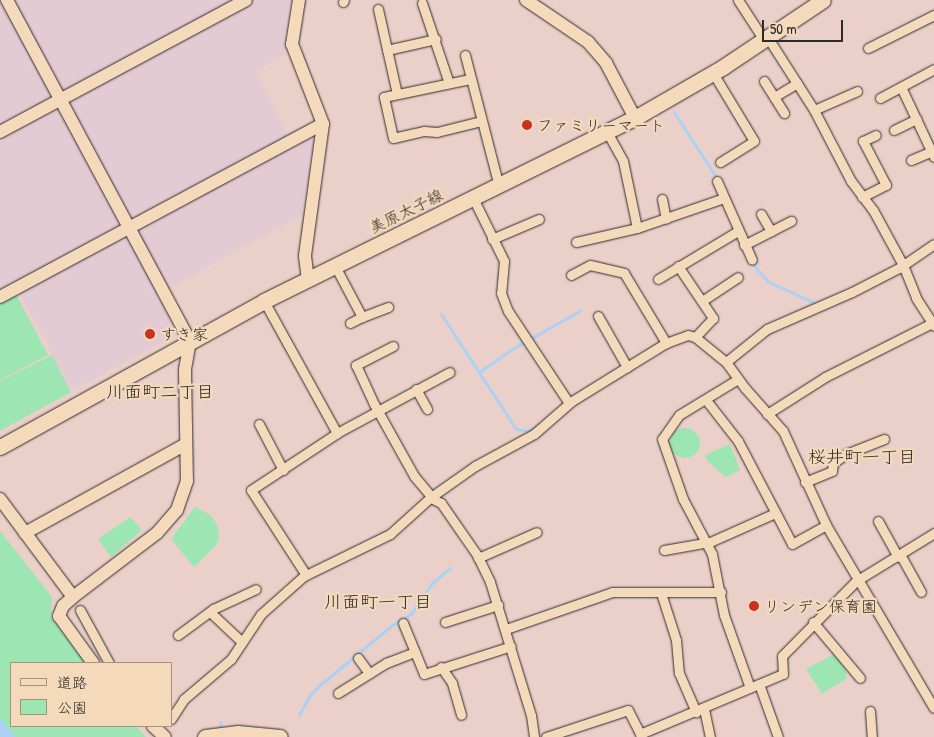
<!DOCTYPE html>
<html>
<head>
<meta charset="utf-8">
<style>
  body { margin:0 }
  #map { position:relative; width:934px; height:737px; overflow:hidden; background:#ebd0c9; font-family:"Patrick Hand","Klee One",sans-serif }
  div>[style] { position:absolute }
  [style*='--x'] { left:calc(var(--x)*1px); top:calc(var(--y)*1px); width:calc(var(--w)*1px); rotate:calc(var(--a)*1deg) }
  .built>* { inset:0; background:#e4cad3 }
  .green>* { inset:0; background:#9de5b3 }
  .round { border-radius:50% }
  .water>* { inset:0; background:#add1f5 }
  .stream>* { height:3px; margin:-1.5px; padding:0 1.5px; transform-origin:1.5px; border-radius:1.5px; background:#add1f5 }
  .roads { filter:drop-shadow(0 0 1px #2b2b2b) drop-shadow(0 0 1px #2b2b2b) }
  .street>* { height:9px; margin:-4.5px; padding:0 4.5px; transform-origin:4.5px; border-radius:4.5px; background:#f4d9bb }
  .secondary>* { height:12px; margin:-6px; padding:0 6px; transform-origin:6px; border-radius:6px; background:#f4d9bb }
  .primary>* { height:15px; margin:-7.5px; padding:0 7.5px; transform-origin:7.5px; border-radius:7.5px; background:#f4d9bb }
  .dots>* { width:14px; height:14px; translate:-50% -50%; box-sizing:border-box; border:2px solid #f4d9bb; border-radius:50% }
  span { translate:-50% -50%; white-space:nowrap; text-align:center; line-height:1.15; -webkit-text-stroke:4.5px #f4d9bb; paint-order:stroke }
  .poi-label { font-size:16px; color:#2b2b2b }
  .left { translate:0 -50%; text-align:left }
  .street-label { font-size:16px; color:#2b2b2b }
  .neighbourhood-label { font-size:18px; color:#2b2b2b }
  .legend { position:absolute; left:10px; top:662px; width:162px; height:65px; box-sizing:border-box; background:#f4d9bb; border:1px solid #a49381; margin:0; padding:6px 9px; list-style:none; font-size:15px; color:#2b2b2b }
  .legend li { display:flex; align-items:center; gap:10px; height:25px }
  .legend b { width:25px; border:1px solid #a49381 }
  .scale { position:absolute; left:762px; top:20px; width:81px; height:22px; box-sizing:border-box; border:2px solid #2b2b2b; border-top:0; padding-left:6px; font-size:15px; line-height:18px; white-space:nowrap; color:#2b2b2b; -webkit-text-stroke:4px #f4d9bb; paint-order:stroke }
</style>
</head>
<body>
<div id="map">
  <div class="built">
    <div style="clip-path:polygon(0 0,291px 0,283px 41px,287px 53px,256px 71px,287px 134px,316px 120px,302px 215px,158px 294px,173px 327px,166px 340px,72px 391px,14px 283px,0 291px)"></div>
  </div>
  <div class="green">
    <div style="clip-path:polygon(16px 294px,48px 355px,0 380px,0 303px)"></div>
    <div style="clip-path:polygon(52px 355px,71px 392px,0 431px,0 381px)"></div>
    <div class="round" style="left:670px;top:428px;width:30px;height:30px"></div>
    <div style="clip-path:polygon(730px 444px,740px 470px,726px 477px,707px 461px,705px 455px)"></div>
    <div style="clip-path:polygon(195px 507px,209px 514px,217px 524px,219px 536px,216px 545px,194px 567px,171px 539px)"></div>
    <div style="clip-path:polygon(130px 517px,142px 530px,111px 557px,98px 539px)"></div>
    <div style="clip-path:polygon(0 531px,52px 597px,51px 617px,85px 663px,11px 663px,11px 726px,136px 726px,146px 737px,16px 737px,0 718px)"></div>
    <div style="clip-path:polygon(836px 653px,846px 671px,846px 679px,822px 694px,806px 669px)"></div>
  </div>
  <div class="water">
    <div style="clip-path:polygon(0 718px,16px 737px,0 737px)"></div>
  </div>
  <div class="stream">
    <div style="--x:674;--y:112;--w:81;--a:57.1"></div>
    <div style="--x:754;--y:258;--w:4;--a:56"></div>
    <div style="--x:756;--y:261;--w:4;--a:153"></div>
    <div style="--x:752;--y:263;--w:23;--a:50"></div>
    <div style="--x:767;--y:281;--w:53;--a:24.6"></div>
    <div style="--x:441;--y:314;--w:137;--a:56.9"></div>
    <div style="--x:516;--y:429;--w:12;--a:9"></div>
    <div style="--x:528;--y:431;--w:14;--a:-30"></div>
    <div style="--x:479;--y:372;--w:40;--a:-34.9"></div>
    <div style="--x:512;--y:349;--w:79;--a:-29.5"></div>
    <div style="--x:299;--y:715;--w:21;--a:-62"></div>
    <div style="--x:309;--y:696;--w:17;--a:-45"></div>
    <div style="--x:321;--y:684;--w:92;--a:-39.7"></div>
    <div style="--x:392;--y:625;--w:22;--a:-30"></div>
    <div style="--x:411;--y:614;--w:36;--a:-56"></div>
    <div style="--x:431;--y:584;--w:25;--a:-40"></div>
    <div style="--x:220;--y:722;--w:9;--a:84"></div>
  </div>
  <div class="roads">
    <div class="street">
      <div style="--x:738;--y:0;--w:48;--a:57"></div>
      <div style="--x:343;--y:2;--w:2;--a:-63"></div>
      <div style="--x:422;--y:3;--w:84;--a:71.4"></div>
      <div style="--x:378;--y:9;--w:87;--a:77.4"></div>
      <div style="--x:768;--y:38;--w:85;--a:57.4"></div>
      <div style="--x:814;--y:110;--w:80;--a:62.5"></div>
      <div style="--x:851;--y:181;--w:36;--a:53"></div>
      <div style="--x:873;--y:210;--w:63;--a:61.4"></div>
      <div style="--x:903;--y:265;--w:35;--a:68"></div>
      <div style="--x:916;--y:298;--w:33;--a:57"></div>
      <div style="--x:868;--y:48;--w:74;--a:-26.6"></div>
      <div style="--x:387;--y:50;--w:50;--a:-12.7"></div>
      <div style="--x:465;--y:55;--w:135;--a:75.5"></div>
      <div style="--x:713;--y:73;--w:79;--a:58.9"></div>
      <div style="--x:754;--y:141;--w:40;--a:148"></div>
      <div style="--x:470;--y:79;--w:88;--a:168.2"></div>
      <div style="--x:384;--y:97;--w:42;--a:77.6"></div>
      <div style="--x:393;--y:138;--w:32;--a:-13"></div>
      <div style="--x:424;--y:131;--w:13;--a:4"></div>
      <div style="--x:437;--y:132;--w:45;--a:-14"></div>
      <div style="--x:764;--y:81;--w:38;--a:58"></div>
      <div style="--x:901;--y:87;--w:77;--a:64.8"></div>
      <div style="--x:774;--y:97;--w:27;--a:-31"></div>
      <div style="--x:880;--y:98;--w:61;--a:-28.2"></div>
      <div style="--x:814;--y:110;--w:47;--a:-23.8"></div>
      <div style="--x:894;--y:130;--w:25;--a:-26"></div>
      <div style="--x:607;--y:132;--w:33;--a:61"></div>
      <div style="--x:623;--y:161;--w:68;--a:78.2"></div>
      <div style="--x:911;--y:160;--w:23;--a:-23"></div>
      <div style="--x:717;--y:181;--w:86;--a:66.1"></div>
      <div style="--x:862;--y:197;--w:27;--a:-27"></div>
      <div style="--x:886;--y:185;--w:50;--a:-117.6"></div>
      <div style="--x:863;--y:141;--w:14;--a:-25"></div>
      <div style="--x:473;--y:198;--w:70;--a:63.8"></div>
      <div style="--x:504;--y:261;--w:32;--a:95"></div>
      <div style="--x:501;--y:293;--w:19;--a:69"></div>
      <div style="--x:508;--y:311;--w:110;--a:56.5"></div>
      <div style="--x:662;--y:199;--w:20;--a:79"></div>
      <div style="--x:761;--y:214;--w:20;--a:60"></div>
      <div style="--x:492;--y:239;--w:51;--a:-23.1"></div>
      <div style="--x:576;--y:242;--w:63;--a:-12.9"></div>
      <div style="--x:637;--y:228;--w:92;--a:-19"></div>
      <div style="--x:744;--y:245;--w:53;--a:-27.1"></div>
      <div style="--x:335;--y:266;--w:58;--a:62.1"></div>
      <div style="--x:362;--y:317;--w:28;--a:-21"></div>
      <div style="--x:678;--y:266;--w:63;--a:56.1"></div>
      <div style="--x:713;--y:318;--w:26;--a:133"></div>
      <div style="--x:571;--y:275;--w:21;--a:-28"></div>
      <div style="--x:590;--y:265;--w:35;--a:13"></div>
      <div style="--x:624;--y:273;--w:82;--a:59"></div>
      <div style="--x:658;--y:279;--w:93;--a:-31"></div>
      <div style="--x:264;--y:301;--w:151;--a:61.1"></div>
      <div style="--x:702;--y:301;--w:43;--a:-33.7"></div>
      <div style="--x:598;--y:316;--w:59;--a:60.4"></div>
      <div style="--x:350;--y:323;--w:13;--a:-27"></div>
      <div style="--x:393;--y:346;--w:42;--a:152.8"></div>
      <div style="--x:356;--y:365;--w:43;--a:65.2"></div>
      <div style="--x:374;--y:404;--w:82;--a:60.9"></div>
      <div style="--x:414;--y:476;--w:30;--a:50"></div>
      <div style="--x:433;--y:499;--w:9;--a:27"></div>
      <div style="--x:441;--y:503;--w:63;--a:55.3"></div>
      <div style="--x:477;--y:555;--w:30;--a:64"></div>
      <div style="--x:490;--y:582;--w:139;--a:72.9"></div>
      <div style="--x:531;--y:715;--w:22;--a:82"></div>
      <div style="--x:726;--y:362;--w:53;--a:-38.8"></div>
      <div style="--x:767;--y:329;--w:93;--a:-23.5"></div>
      <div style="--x:852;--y:292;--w:53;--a:-27.1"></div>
      <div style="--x:899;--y:268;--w:42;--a:-34.4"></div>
      <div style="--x:738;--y:379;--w:69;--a:148.6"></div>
      <div style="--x:679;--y:415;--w:29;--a:125"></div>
      <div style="--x:662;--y:439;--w:64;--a:70.7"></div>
      <div style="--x:683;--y:499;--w:62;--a:62.2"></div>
      <div style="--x:712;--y:554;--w:62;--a:78.9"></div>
      <div style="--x:724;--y:615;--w:77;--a:70.4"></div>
      <div style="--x:416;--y:389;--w:23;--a:61"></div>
      <div style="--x:706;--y:400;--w:52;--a:52"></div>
      <div style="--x:738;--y:441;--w:116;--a:62.3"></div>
      <div style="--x:792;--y:544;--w:39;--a:-29"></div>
      <div style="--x:767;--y:414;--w:69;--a:-32.5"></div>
      <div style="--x:825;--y:377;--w:120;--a:-26.8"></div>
      <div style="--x:259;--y:424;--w:52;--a:62.4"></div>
      <div style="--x:805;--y:482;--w:29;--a:-22"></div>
      <div style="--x:832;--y:471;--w:8;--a:-83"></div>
      <div style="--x:833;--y:463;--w:16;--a:-35"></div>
      <div style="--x:846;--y:454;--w:41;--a:-21.5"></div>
      <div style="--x:878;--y:521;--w:41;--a:60.9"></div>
      <div style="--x:664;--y:550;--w:47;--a:-9.9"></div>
      <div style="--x:710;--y:542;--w:71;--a:-24"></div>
      <div style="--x:901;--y:556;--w:41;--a:60.9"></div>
      <div style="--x:478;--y:558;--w:64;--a:-23.8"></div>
      <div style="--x:306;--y:575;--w:101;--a:-122.9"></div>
      <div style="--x:251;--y:490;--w:103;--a:-33.5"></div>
      <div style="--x:337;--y:433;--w:128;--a:-28.4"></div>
      <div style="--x:661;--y:593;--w:49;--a:72.3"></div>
      <div style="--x:676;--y:640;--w:33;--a:85"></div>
      <div style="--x:679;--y:673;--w:43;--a:66.4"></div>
      <div style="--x:80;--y:610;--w:60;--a:61.3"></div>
      <div style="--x:210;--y:612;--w:44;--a:43.2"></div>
      <div style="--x:445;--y:622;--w:56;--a:-17.8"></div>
      <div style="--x:813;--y:622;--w:73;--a:50"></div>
      <div style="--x:403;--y:623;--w:55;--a:67.6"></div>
      <div style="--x:424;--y:674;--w:91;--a:-17.8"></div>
      <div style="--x:506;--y:629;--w:112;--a:-19.2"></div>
      <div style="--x:612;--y:592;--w:109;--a:0"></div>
      <div style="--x:178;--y:635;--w:44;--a:-36.6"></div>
      <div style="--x:213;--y:609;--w:47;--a:-24.9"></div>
      <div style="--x:358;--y:658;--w:19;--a:54"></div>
      <div style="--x:441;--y:667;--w:19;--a:55"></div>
      <div style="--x:452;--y:683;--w:33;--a:74"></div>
      <div style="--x:759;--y:684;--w:56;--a:70.3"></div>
      <div style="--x:338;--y:693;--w:57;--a:-32"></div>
      <div style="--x:386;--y:663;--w:31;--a:-21"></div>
      <div style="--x:704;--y:709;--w:29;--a:78"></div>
      <div style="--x:870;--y:711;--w:26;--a:86"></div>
      <div style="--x:171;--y:719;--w:24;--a:-57"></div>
      <div style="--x:184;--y:699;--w:62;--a:-40.4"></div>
      <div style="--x:231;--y:659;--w:54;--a:-56.3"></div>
      <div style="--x:261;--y:614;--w:57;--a:-41.5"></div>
      <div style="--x:304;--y:576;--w:96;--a:-26"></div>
      <div style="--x:390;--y:534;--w:55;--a:-42.1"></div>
      <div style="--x:431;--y:497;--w:54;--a:-35.2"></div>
      <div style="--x:475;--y:466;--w:67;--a:-28.5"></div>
      <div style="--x:534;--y:434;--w:50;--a:-41"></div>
      <div style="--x:572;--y:401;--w:110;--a:-31.7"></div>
      <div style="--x:666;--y:343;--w:23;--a:-20"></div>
      <div style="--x:688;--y:335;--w:7;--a:16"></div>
      <div style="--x:695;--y:337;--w:40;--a:39"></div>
      <div style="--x:726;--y:362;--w:32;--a:54"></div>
      <div style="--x:745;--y:388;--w:57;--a:48.5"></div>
      <div style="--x:783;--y:431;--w:103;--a:65.4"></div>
      <div style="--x:826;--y:525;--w:212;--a:59.5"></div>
      <div style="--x:546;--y:737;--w:86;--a:-18.2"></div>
      <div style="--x:628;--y:710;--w:27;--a:63"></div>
      <div style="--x:640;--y:734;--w:155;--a:-22.8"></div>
      <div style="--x:783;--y:674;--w:18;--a:-93"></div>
      <div style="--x:782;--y:656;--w:105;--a:-45.4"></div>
      <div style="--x:856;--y:581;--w:92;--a:-31.6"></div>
    </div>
    <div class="secondary">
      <div style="--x:7;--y:0;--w:387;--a:61.8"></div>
      <div style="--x:190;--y:341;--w:29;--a:100"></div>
      <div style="--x:185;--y:370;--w:111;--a:89"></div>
      <div style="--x:187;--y:481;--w:31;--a:109"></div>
      <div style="--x:177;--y:510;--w:30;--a:131"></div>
      <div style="--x:157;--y:533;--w:106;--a:142.7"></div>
      <div style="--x:73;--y:597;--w:13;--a:138"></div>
      <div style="--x:63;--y:606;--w:11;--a:112"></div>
      <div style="--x:59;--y:616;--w:58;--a:54.1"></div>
      <div style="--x:299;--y:0;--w:45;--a:99"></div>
      <div style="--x:292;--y:44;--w:86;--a:68.8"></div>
      <div style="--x:323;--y:124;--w:133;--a:97.8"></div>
      <div style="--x:305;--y:256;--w:23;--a:83"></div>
      <div style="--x:526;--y:0;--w:75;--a:34.1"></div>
      <div style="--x:588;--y:42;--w:28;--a:49"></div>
      <div style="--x:606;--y:63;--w:62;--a:62.2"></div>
      <div style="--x:0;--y:132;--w:279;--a:-28.2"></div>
      <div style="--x:0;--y:297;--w:366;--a:-28.2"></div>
      <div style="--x:0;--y:499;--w:122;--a:53.3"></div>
      <div style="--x:25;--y:533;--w:184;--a:-28.9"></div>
      <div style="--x:153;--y:726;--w:16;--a:43"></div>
    </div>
    <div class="primary">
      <div style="--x:0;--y:447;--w:302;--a:-28.9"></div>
      <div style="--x:264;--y:301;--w:419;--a:-26.3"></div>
      <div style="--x:640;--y:115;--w:96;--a:-30"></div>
      <div style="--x:723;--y:67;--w:120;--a:-33.8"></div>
      <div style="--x:205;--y:737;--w:33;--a:-7"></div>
      <div style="--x:238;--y:733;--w:42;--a:5.4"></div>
    </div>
  </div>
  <div class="dots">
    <div style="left:527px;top:125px;background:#c8321e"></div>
    <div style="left:150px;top:334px;background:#c8321e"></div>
    <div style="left:754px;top:606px;background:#c8321e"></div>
  </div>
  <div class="poi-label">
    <span class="left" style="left:537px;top:125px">ファミリーマート</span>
    <span class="left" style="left:160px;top:334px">すき家</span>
    <span class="left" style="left:764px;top:606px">リンデン保育園</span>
  </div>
  <div class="street-label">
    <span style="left:406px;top:211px;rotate:-26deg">美原太子線</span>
  </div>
  <div class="neighbourhood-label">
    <span style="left:160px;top:392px">川面町二丁目</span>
    <span style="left:862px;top:457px">桜井町一丁目</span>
    <span style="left:378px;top:602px">川面町一丁目</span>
  </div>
  <ul class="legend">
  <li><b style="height:6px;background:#f4d9bb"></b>道路</li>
  <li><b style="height:14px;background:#9de5b3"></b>公園</li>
  </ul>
  <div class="scale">50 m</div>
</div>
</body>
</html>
